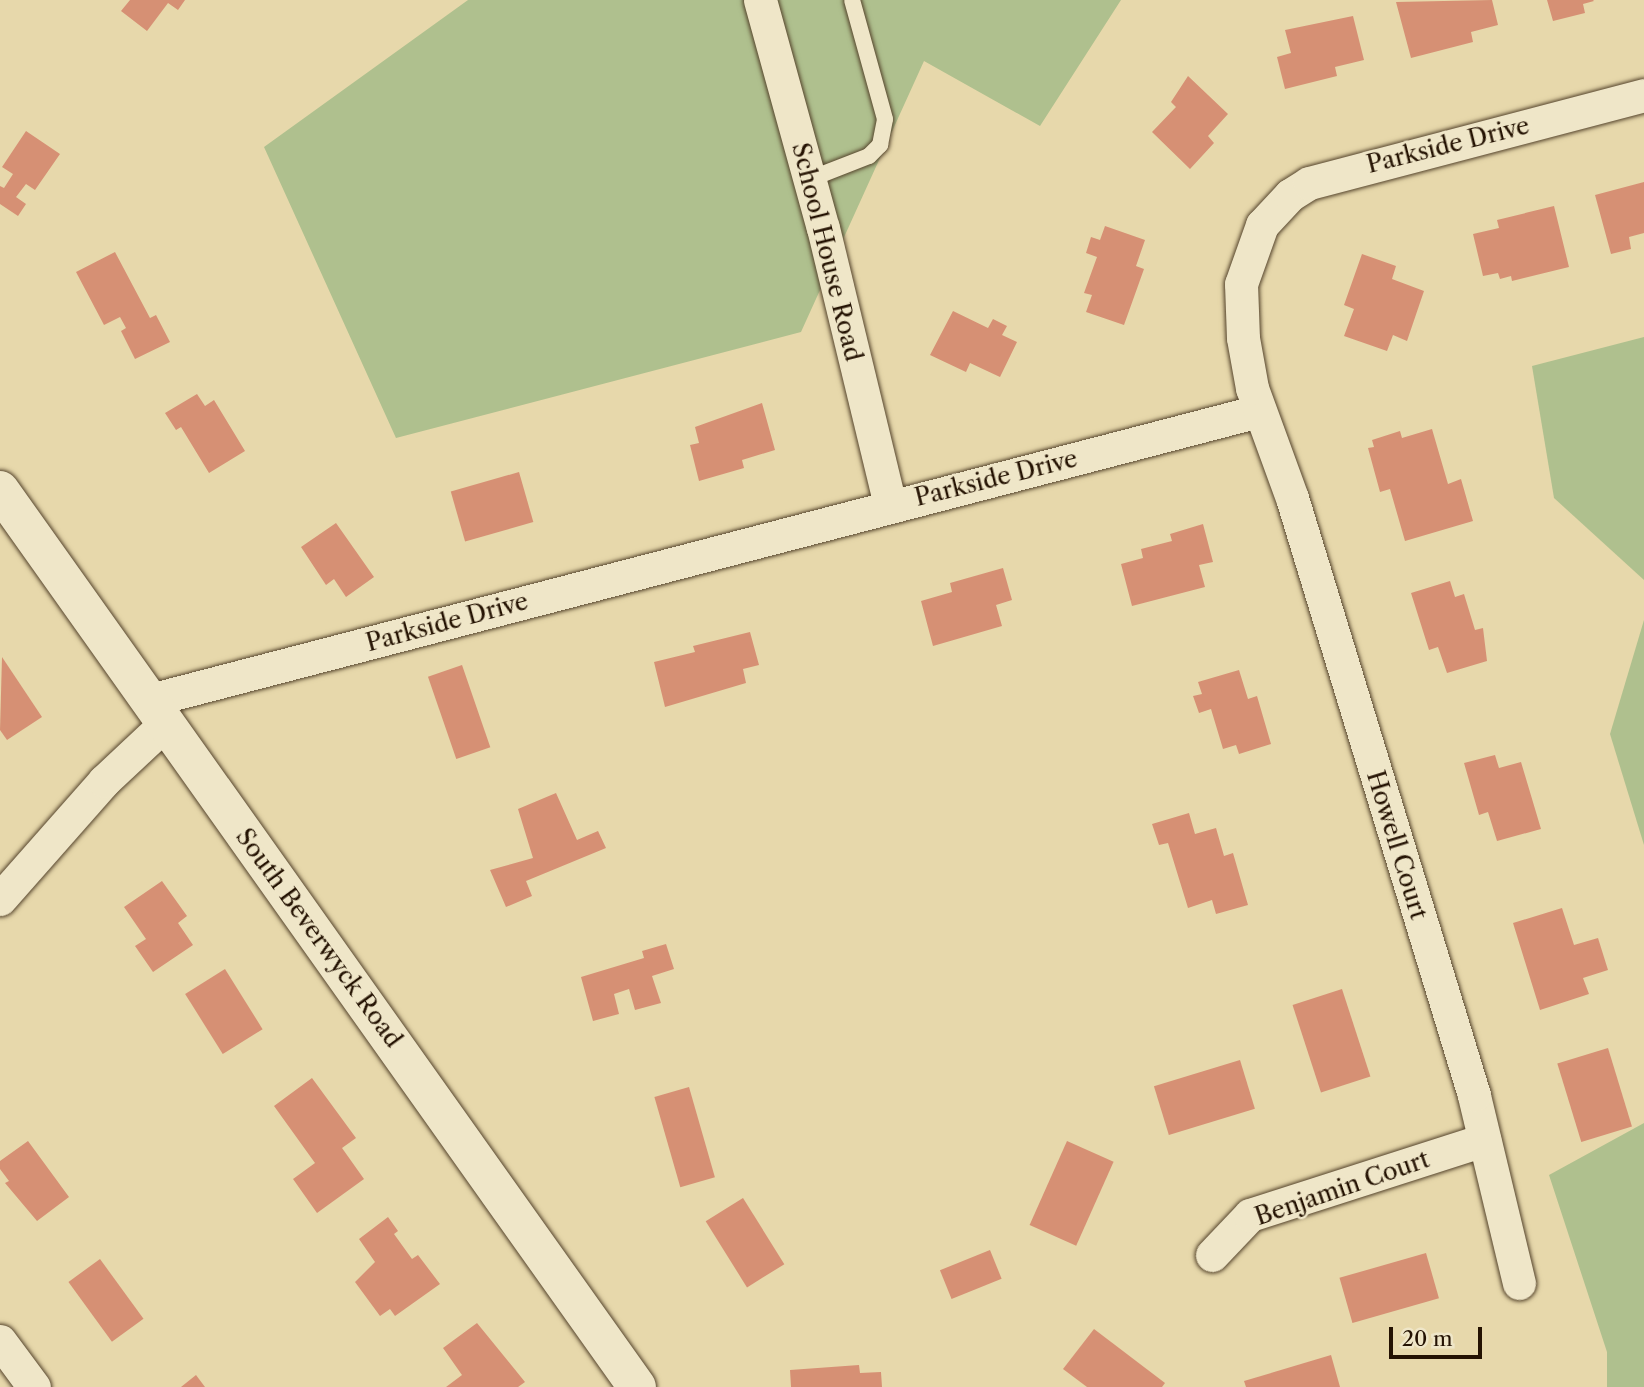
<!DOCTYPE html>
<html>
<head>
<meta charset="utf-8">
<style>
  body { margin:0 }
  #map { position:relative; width:1644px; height:1387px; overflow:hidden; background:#e7d8ab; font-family:"Libre Caslon Text",serif }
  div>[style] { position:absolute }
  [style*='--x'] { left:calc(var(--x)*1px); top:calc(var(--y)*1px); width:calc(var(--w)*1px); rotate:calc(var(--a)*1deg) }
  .green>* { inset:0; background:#afc08e }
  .building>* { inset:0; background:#d69074; transform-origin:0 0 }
  .roads { filter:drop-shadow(0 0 2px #55442c) drop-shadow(0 0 2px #55442c) }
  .lane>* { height:16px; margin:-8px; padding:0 8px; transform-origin:8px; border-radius:8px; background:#efe6c8 }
  .street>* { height:33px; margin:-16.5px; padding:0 16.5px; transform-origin:16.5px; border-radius:16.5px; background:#efe6c8 }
  .secondary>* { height:38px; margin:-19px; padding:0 19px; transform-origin:19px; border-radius:19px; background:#efe6c8 }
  span { translate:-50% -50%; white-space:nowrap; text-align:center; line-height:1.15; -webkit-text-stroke:5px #efe6c8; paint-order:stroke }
  .street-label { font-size:24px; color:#241202 }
  .scale { position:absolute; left:1389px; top:1327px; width:93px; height:32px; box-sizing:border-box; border:4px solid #241202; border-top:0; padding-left:9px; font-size:21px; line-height:24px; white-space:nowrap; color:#241202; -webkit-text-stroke:5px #efe6c8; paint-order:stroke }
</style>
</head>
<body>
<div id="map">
  <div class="green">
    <div style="clip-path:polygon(468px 0,1121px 0,1040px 126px,924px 61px,801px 332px,396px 438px,264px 147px)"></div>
    <div style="clip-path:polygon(1644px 337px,1644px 580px,1554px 498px,1532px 366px)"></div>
    <div style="clip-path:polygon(1644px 620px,1644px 845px,1610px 734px)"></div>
    <div style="clip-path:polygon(1644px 1123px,1644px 1387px,1607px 1387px,1607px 1352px,1549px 1175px)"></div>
  </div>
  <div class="building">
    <div style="clip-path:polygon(130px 0,185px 0,178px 10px,168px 3px,147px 31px,121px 11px)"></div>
    <div style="clip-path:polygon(1492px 0,1498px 25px,1471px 32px,1473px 42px,1411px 58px,1396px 2px)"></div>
    <div style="clip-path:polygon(1547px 0,1593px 0,1594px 1px,1583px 4px,1585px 13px,1553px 21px)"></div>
    <div style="clip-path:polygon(1353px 16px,1364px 60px,1335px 67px,1337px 76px,1285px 89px,1277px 57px,1291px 53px,1285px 30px)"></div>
    <div style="clip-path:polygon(1188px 76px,1228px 114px,1208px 136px,1214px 143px,1190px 169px,1152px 132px,1176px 107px,1171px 102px)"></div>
    <div style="clip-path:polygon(26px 131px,60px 154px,35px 190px,26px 184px,16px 197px,26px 204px,18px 216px,0 204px,0 186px,4px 188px,13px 174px,2px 167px)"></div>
    <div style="clip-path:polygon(1644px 182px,1644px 233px,1629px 237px,1631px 249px,1611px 254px,1595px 195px)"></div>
    <div style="clip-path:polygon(1554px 206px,1569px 267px,1512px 281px,1511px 276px,1500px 279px,1498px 273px,1483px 276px,1473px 234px,1499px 228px,1497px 220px)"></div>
    <div style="clip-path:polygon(1105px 226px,1145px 240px,1136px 266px,1144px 269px,1124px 325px,1086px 312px,1092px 295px,1084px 293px,1097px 257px,1086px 253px,1091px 237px,1100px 240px)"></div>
    <div style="clip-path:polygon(115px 252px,150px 318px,156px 315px,170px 342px,135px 359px,121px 331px,126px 328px,120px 317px,104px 325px,76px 272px)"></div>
    <div style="clip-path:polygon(1362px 254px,1396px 266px,1392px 279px,1424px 291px,1407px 341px,1393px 335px,1387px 351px,1344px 336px,1354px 309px,1344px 305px)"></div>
    <div style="clip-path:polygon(953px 311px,988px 328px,993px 319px,1007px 326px,1002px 335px,1017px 342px,1000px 377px,970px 363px,966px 372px,930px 355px)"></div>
    <div style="clip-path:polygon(197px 394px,205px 406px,214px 400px,245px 451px,209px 473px,181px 427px,176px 430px,165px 413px)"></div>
    <div style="clip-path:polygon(762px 403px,775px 450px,742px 460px,744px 468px,699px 481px,690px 445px,699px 443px,695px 427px)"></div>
    <div style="clip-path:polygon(1432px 429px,1448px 484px,1461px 479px,1473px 521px,1405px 541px,1390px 489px,1380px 492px,1368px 448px,1374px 447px,1372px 440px,1400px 431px,1402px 438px)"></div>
    <div style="left:519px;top:472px;width:52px;height:71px;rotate:74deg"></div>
    <div style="clip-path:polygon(336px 523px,374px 577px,346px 597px,334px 579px,326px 585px,301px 547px)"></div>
    <div style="clip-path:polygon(1203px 524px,1213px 562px,1199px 565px,1205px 587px,1132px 606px,1121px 564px,1143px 558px,1141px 549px,1172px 541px,1170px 534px)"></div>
    <div style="clip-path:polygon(1003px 568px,1012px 600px,996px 605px,1002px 626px,933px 646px,921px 601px,952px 592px,950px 583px)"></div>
    <div style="clip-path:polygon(1450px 581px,1455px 597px,1464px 594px,1475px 630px,1483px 628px,1487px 661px,1447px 673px,1438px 647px,1429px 650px,1411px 593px)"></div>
    <div style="clip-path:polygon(750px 632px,759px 665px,743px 669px,746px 683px,665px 707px,654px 662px,695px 652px,693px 646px)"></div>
    <div style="clip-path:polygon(2px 657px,42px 717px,7px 740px,0 730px)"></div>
    <div style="left:462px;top:665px;width:87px;height:36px;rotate:71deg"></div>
    <div style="clip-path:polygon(1239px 670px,1248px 699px,1257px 696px,1271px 744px,1239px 754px,1236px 745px,1223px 749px,1211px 709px,1199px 713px,1193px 696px,1202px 694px,1198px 682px)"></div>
    <div style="clip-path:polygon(1495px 755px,1499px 768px,1521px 762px,1541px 829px,1497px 841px,1488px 812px,1479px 815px,1464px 763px)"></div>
    <div style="clip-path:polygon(556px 793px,577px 840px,598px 831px,606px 848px,526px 881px,532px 896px,506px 907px,490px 870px,533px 858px,518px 809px)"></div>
    <div style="clip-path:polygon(1189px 813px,1195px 834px,1216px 828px,1224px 856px,1233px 853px,1248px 905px,1216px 914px,1212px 900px,1188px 908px,1168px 843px,1159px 845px,1152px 824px)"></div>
    <div style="clip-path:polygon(162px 881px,187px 916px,178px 923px,193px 945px,153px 972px,135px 946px,146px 939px,124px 907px)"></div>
    <div style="clip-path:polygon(1562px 908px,1574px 945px,1598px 938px,1608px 970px,1583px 978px,1589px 994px,1540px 1010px,1513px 923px)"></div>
    <div style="clip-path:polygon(666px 944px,674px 969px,652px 976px,661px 1003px,635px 1010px,629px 989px,614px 994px,619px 1014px,593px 1021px,581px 977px,644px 958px,642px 951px)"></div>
    <div style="left:225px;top:969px;width:71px;height:47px;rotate:58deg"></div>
    <div style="left:1342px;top:989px;width:92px;height:52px;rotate:72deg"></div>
    <div style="left:1608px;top:1048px;width:82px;height:53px;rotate:73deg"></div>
    <div style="left:1240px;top:1060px;width:51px;height:90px;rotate:73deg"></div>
    <div style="clip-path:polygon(312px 1078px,356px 1138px,342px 1148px,364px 1179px,317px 1213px,293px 1179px,315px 1163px,274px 1106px)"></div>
    <div style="left:689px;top:1087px;width:94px;height:36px;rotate:74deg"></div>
    <div style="clip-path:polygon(28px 1141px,69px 1197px,37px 1221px,5px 1183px,9px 1181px,0 1169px,0 1161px)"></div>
    <div style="left:1067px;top:1141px;width:51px;height:92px;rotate:24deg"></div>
    <div style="left:743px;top:1198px;width:78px;height:44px;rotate:58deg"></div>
    <div style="clip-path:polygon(388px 1217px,398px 1231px,394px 1234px,412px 1259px,418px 1255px,440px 1284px,395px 1316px,390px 1309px,380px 1316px,355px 1282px,375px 1262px,359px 1239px)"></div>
    <div style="left:990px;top:1250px;width:31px;height:54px;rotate:68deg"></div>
    <div style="left:1426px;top:1253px;width:47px;height:90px;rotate:74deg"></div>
    <div style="left:100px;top:1259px;width:74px;height:39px;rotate:54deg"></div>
    <div style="clip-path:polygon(477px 1323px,525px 1382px,518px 1387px,446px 1387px,462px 1375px,443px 1348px)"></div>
    <div style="clip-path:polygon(1094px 1329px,1165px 1383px,1162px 1387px,1087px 1387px,1063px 1369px)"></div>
    <div style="clip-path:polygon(1331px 1355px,1340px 1387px,1246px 1387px,1244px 1381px)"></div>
    <div style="clip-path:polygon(859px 1365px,860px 1373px,881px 1372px,882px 1387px,791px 1387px,790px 1370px)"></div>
    <div style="clip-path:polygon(196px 1375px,205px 1387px,181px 1387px)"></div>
  </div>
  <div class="roads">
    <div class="lane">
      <div style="--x:810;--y:179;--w:63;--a:-21.3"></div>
      <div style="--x:869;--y:156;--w:16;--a:-45"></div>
      <div style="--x:880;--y:145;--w:26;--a:-79"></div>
      <div style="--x:885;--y:119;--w:123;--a:-105.5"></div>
    </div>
    <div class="street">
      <div style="--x:760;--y:0;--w:237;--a:74.6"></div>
      <div style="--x:823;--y:228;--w:285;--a:76.4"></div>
      <div style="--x:150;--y:700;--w:1146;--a:-14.61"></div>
      <div style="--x:0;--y:899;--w:157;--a:-48.6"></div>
      <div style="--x:104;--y:781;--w:85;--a:-43.1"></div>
      <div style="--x:1212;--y:1255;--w:55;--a:-46.5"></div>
      <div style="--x:1250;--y:1215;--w:246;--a:-17.8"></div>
      <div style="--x:1519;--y:1283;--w:193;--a:-103.5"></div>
      <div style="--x:1474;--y:1095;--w:624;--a:-106.95"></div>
      <div style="--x:1292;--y:498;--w:117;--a:-110"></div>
      <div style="--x:1252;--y:388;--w:51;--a:-100.2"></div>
      <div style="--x:1243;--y:338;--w:54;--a:-92.1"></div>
      <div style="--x:1241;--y:284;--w:63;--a:-70.4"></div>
      <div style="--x:1262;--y:225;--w:41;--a:-47"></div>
      <div style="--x:1290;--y:195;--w:22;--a:-32"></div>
      <div style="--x:1309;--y:183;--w:346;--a:-14.7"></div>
      <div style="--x:0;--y:1341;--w:57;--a:53.5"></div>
    </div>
    <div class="secondary">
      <div style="--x:0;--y:490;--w:1100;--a:54.62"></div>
    </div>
  </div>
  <div class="street-label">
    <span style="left:1448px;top:145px;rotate:-14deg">Parkside Drive</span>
    <span style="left:827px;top:252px;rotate:76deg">School House Road</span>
    <span style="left:996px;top:478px;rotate:-14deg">Parkside Drive</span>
    <span style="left:447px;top:622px;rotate:-15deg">Parkside Drive</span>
    <span style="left:1397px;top:845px;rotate:73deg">Howell Court</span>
    <span style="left:319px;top:938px;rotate:54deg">South Beverwyck Road</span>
    <span style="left:1342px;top:1188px;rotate:-19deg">Benjamin Court</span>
  </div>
  <div class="scale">20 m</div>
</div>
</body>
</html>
